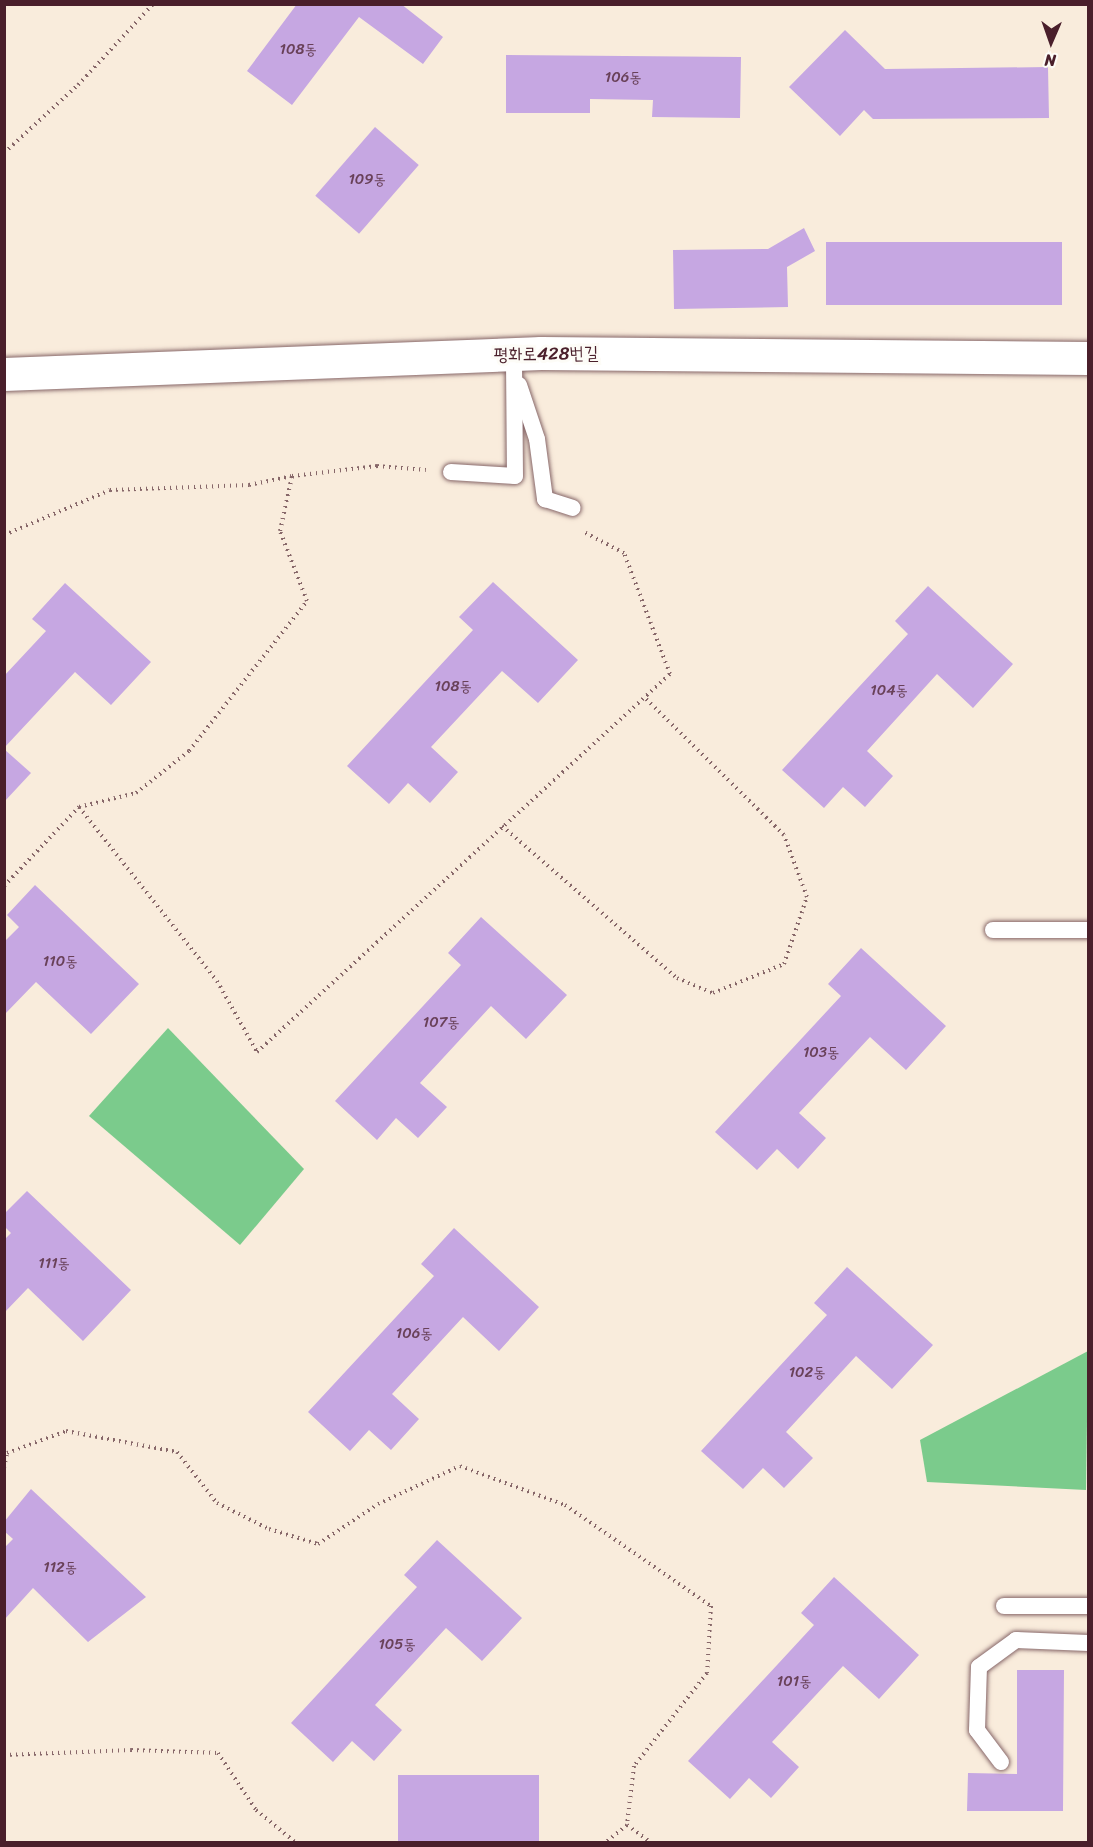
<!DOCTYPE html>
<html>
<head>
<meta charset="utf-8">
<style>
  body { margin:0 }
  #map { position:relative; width:1093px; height:1847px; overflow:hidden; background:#f9ecdc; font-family:Sriracha,"Poor Story",sans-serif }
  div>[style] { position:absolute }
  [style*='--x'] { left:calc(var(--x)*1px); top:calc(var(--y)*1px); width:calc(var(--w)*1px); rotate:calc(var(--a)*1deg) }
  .green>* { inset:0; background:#7bcb8c }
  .building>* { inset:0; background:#c6a7e2; transform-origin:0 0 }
  .path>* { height:4px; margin-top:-2px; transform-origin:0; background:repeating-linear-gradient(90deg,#876769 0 1.5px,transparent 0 6px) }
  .roads { filter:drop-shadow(0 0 2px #876769) drop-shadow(0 0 2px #876769) }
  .service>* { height:16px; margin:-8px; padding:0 8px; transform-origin:8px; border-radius:8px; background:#fff }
  .minor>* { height:33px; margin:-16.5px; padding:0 16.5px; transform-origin:16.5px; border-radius:16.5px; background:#fff }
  span { translate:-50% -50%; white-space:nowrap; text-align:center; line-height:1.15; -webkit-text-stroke:6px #fdfcf7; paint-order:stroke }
  .number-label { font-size:15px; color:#694159 }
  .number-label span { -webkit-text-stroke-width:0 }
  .street-label { font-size:18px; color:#4a1f2b }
  .frame { position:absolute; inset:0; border:6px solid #4a1f2b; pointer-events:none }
  .north { position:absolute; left:1021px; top:12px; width:60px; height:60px; -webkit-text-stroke:4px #fdfcf7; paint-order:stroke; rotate:182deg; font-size:16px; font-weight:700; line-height:24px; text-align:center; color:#4a1f2b }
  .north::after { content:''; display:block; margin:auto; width:21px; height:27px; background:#4a1f2b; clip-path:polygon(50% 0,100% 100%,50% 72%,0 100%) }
</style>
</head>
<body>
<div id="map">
  <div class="green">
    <div style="clip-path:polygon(168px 1028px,304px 1169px,240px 1245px,89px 1116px)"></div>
    <div style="clip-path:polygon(1088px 1351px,1086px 1490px,927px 1482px,920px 1440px)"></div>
  </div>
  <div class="building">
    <div style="clip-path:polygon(297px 4px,401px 4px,443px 37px,423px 64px,359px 17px,292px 105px,247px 71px)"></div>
    <div style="clip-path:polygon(845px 30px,885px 69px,1048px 67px,1049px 118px,873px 119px,864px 110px,840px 136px,789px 87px)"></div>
    <div style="clip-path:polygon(506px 55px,741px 57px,740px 118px,652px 117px,653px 100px,590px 99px,590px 113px,506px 113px)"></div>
    <div style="left:375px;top:127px;width:58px;height:91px;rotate:41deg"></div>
    <div style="clip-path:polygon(804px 228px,815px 251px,787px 267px,788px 307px,674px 309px,673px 250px,768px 249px)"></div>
    <div style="left:826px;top:242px;width:236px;height:63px"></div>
    <div style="clip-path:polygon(493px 582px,578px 660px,538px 703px,502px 671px,431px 747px,458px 772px,430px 803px,408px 783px,389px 804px,347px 766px,473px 630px,459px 617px)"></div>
    <div style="clip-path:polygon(65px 583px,151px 662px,111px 705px,75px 672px,4px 748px,4px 676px,46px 631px,32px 619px)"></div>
    <div style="clip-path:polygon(928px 586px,1013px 664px,973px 708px,937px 674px,867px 751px,893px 776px,865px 807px,843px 787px,824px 808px,782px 770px,908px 634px,895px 621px)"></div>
    <div style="clip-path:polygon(4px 749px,31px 773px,4px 802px)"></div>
    <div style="clip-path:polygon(35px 885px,139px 984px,91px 1034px,36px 982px,4px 1015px,4px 942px,19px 927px,7px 915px)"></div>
    <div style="clip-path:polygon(481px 917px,567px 995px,526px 1039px,491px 1006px,420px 1083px,447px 1107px,418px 1138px,396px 1118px,377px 1140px,335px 1101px,461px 965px,448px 953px)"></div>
    <div style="clip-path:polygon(861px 948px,946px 1026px,906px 1070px,870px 1037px,799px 1113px,826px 1138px,798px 1169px,777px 1149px,757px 1170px,715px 1132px,841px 996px,828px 984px)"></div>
    <div style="clip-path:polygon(27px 1191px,131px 1290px,83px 1341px,28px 1288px,4px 1313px,4px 1240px,11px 1233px,4px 1226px,4px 1214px)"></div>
    <div style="clip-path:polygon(454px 1228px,539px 1307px,499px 1351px,463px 1317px,392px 1394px,419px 1419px,391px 1450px,369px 1430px,350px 1451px,308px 1412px,434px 1276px,421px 1264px)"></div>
    <div style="clip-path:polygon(847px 1267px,933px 1345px,892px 1389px,856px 1356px,786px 1432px,813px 1458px,784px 1488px,763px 1468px,743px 1489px,701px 1451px,827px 1315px,814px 1303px)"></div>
    <div style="clip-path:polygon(31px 1489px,146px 1597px,88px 1642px,33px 1588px,4px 1620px,4px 1548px,13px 1539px,4px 1531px,4px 1522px)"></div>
    <div style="clip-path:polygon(437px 1540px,522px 1618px,482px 1661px,446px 1628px,375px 1705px,402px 1730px,374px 1761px,352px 1741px,333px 1762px,291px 1723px,417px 1587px,404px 1575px)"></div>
    <div style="clip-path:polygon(834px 1577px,919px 1655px,879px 1699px,843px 1666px,772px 1742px,799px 1767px,771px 1798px,749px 1778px,730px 1799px,688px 1761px,814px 1625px,801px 1613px)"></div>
    <div style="clip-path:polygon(1017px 1670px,1064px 1670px,1063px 1811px,967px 1811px,968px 1773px,1017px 1774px)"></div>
    <div style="left:398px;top:1775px;width:141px;height:67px"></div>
  </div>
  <div class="path">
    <div style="--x:4;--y:153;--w:100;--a:-42.6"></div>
    <div style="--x:78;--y:85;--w:110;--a:-47.2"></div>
    <div style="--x:4;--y:535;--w:115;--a:-23"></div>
    <div style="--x:110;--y:490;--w:139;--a:-2.1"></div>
    <div style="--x:249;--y:485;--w:44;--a:-11.8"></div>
    <div style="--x:292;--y:476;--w:86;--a:-6.7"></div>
    <div style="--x:377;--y:466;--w:49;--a:4.7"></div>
    <div style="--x:79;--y:807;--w:222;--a:51.6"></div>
    <div style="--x:217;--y:981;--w:81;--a:60.6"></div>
    <div style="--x:257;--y:1052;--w:560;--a:-42.47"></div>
    <div style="--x:670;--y:674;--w:129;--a:-110.8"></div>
    <div style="--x:624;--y:553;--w:47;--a:-152.4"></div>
    <div style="--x:502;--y:826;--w:232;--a:41"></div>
    <div style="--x:677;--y:978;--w:39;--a:23"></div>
    <div style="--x:713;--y:993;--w:77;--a:-22.2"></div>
    <div style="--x:784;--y:964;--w:71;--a:-71.1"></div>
    <div style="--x:807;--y:897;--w:66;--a:-110.4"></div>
    <div style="--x:784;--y:835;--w:197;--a:-135.4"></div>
    <div style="--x:4;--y:886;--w:109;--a:-46.5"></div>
    <div style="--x:79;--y:807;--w:59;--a:-13.8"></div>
    <div style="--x:136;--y:793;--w:68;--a:-38.4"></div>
    <div style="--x:189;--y:751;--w:191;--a:-51.8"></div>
    <div style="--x:307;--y:601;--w:75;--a:-111.1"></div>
    <div style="--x:280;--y:531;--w:56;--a:-77.7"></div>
    <div style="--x:4;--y:1468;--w:15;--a:-79"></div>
    <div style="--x:7;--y:1453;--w:63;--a:-20.4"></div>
    <div style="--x:66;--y:1431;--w:113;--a:10.7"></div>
    <div style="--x:177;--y:1452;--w:65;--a:51.9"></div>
    <div style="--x:217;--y:1503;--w:58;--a:26.6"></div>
    <div style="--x:269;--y:1529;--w:51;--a:17"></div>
    <div style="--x:318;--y:1544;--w:72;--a:-33.7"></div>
    <div style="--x:378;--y:1504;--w:90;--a:-24.9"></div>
    <div style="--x:460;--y:1466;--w:112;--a:20.4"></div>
    <div style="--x:565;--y:1505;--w:178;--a:34.7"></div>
    <div style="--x:711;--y:1606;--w:67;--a:93.4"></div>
    <div style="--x:707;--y:1673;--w:118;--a:128.1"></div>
    <div style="--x:634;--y:1766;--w:59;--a:96.8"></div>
    <div style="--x:627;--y:1825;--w:27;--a:141"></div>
    <div style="--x:4;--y:1755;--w:127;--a:-2.3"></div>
    <div style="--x:131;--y:1750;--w:87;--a:2"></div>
    <div style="--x:218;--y:1753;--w:69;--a:56.3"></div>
    <div style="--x:256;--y:1810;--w:50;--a:39.4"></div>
    <div style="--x:627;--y:1825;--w:29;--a:36"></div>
  </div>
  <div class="roads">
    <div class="service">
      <div style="--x:519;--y:385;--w:57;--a:71.6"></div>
      <div style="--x:537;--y:439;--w:61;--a:82.4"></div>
      <div style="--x:545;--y:499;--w:29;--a:18"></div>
      <div style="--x:451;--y:472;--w:64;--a:3.6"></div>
      <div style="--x:515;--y:476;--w:123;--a:-90.5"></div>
      <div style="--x:993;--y:930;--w:95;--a:0"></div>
      <div style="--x:1004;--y:1606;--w:84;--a:0"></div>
      <div style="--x:1001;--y:1762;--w:40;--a:-127"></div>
      <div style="--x:977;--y:1730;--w:63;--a:-88.2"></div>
      <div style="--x:979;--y:1667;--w:46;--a:-36.1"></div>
      <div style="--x:1016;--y:1640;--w:72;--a:2.4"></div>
    </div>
    <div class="minor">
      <div style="--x:4;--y:374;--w:537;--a:-2.24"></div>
      <div style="--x:541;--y:353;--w:547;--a:0.52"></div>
    </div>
  </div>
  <div class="number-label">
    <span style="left:298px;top:50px">108동</span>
    <span style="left:623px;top:78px">106동</span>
    <span style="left:367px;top:180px">109동</span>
    <span style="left:453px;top:687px">108동</span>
    <span style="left:889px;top:691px">104동</span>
    <span style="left:60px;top:962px">110동</span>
    <span style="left:441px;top:1023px">107동</span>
    <span style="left:821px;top:1053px">103동</span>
    <span style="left:54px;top:1264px">111동</span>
    <span style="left:414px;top:1334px">106동</span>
    <span style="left:807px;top:1373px">102동</span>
    <span style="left:60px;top:1568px">112동</span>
    <span style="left:397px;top:1645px">105동</span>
    <span style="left:794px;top:1682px">101동</span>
  </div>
  <div class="street-label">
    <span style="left:546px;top:354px;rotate:-1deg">평화로428번길</span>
  </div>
  <div class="frame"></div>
  <div class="north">N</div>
</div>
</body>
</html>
